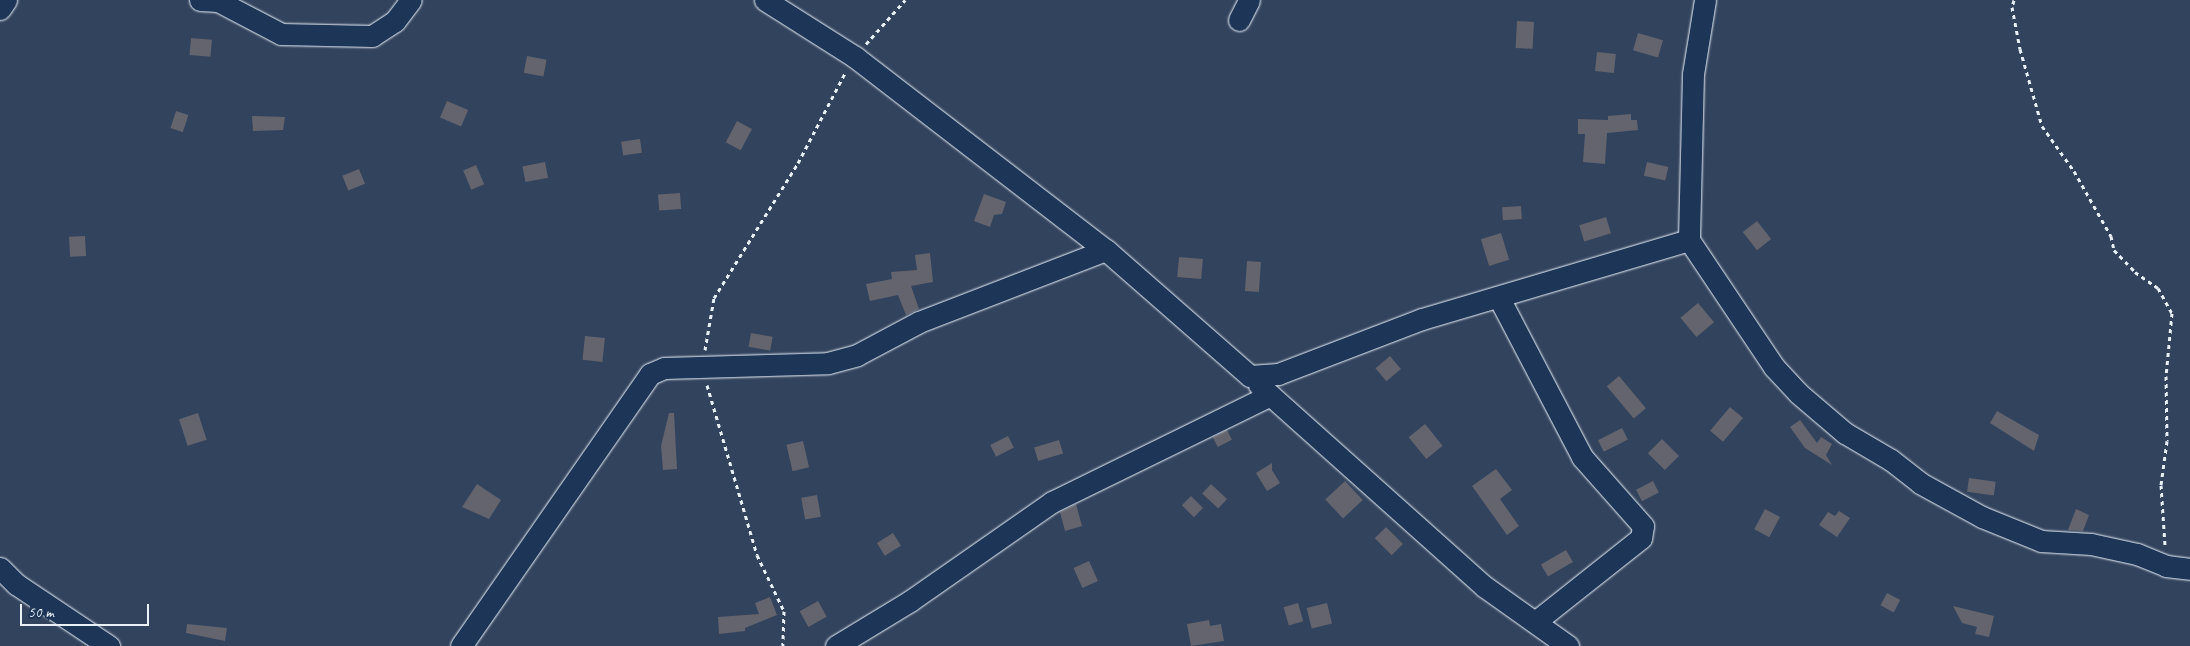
<!DOCTYPE html>
<html>
<head>
<meta charset="utf-8">
<style>
  body { margin:0 }
  #map { position:relative; width:2190px; height:646px; overflow:hidden; background:#32435e; font-family:Caveat,sans-serif }
  div>[style] { position:absolute }
  [style*='--x'] { left:calc(var(--x)*1px); top:calc(var(--y)*1px); width:calc(var(--w)*1px); rotate:calc(var(--a)*1deg) }
  .building>* { inset:0; background:#63646d; transform-origin:0 0 }
  .path>* { height:3px; margin-top:-1.5px; transform-origin:0; background:repeating-linear-gradient(90deg,#e8f1f8 0 4px,transparent 0 8px) }
  .roads { filter:drop-shadow(0 0 1px #e8f1f8) drop-shadow(0 0 1px #e8f1f8) }
  .minor>* { height:21px; margin:-10.5px; padding:0 10.5px; transform-origin:10.5px; border-radius:10.5px; background:#1d3557 }
  span { translate:-50% -50%; white-space:nowrap; text-align:center; line-height:1.15; -webkit-text-stroke:4px #1d3557; paint-order:stroke }
  .scale { position:absolute; left:20px; top:604px; width:129px; height:22px; box-sizing:border-box; border:2px solid #e8f1f8; border-top:0; padding-left:6px; font-size:15px; line-height:18px; white-space:nowrap; color:#e8f1f8; -webkit-text-stroke:4px #1d3557; paint-order:stroke }
</style>
</head>
<body>
<div id="map">
  <div class="building">
    <div style="left:1517px;top:21px;width:17px;height:27px;rotate:3deg"></div>
    <div style="left:1638px;top:33px;width:26px;height:18px;rotate:16deg"></div>
    <div style="left:191px;top:38px;width:21px;height:17px;rotate:5deg"></div>
    <div style="left:1597px;top:52px;width:19px;height:19px;rotate:6deg"></div>
    <div style="left:527px;top:56px;width:20px;height:17px;rotate:11deg"></div>
    <div style="left:447px;top:101px;width:23px;height:18px;rotate:23deg"></div>
    <div style="left:176px;top:111px;width:13px;height:18px;rotate:18deg"></div>
    <div style="clip-path:polygon(1631px 114px,1631px 120px,1637px 120px,1638px 130px,1607px 133px,1605px 164px,1583px 162px,1585px 134px,1578px 134px,1578px 119px,1608px 120px,1608px 116px)"></div>
    <div style="clip-path:polygon(252px 116px,285px 117px,283px 130px,253px 131px)"></div>
    <div style="left:737px;top:121px;width:17px;height:24px;rotate:28deg"></div>
    <div style="left:640px;top:139px;width:14px;height:19px;rotate:82deg"></div>
    <div style="left:545px;top:162px;width:16px;height:23px;rotate:79deg"></div>
    <div style="left:1647px;top:162px;width:22px;height:14px;rotate:13deg"></div>
    <div style="left:476px;top:165px;width:21px;height:14px;rotate:67deg"></div>
    <div style="left:359px;top:169px;width:16px;height:18px;rotate:68deg"></div>
    <div style="left:680px;top:193px;width:16px;height:22px;rotate:86deg"></div>
    <div style="clip-path:polygon(984px 194px,1006px 202px,1002px 214px,994px 215px,990px 227px,974px 221px)"></div>
    <div style="left:1521px;top:206px;width:13px;height:19px;rotate:86deg"></div>
    <div style="left:1606px;top:217px;width:17px;height:28px;rotate:73deg"></div>
    <div style="left:1757px;top:221px;width:23px;height:18px;rotate:52deg"></div>
    <div style="left:1501px;top:233px;width:28px;height:21px;rotate:73deg"></div>
    <div style="left:85px;top:236px;width:20px;height:16px;rotate:87deg"></div>
    <div style="clip-path:polygon(930px 253px,933px 282px,911px 286px,919px 309px,906px 315px,898px 295px,870px 301px,866px 284px,892px 279px,891px 272px,917px 270px,915px 255px)"></div>
    <div style="left:1179px;top:257px;width:24px;height:20px;rotate:5deg"></div>
    <div style="left:1247px;top:261px;width:14px;height:30px;rotate:4deg"></div>
    <div style="left:1698px;top:303px;width:25px;height:23px;rotate:50deg"></div>
    <div style="left:751px;top:333px;width:22px;height:14px;rotate:10deg"></div>
    <div style="left:585px;top:336px;width:20px;height:24px;rotate:6deg"></div>
    <div style="left:1390px;top:356px;width:17px;height:19px;rotate:50deg"></div>
    <div style="left:1619px;top:376px;width:42px;height:16px;rotate:50deg"></div>
    <div style="left:1730px;top:407px;width:17px;height:31px;rotate:40deg"></div>
    <div style="clip-path:polygon(1997px 411px,2039px 435px,2034px 451px,1990px 423px)"></div>
    <div style="left:198px;top:413px;width:28px;height:20px;rotate:72deg"></div>
    <div style="clip-path:polygon(669px 413px,674px 413px,677px 469px,663px 470px,661px 446px)"></div>
    <div style="clip-path:polygon(1800px 420px,1817px 443px,1821px 437px,1832px 444px,1826px 455px,1832px 465px,1805px 448px,1790px 427px)"></div>
    <div style="left:1425px;top:424px;width:28px;height:21px;rotate:51deg"></div>
    <div style="left:1622px;top:428px;width:13px;height:27px;rotate:63deg"></div>
    <div style="left:1227px;top:430px;width:11px;height:16px;rotate:63deg"></div>
    <div style="left:1008px;top:436px;width:13px;height:20px;rotate:63deg"></div>
    <div style="left:1662px;top:439px;width:24px;height:20px;rotate:45deg"></div>
    <div style="left:1059px;top:440px;width:14px;height:26px;rotate:73deg"></div>
    <div style="left:803px;top:441px;width:27px;height:17px;rotate:77deg"></div>
    <div style="clip-path:polygon(1272px 463px,1272px 470px,1280px 483px,1267px 491px,1256px 473px)"></div>
    <div style="clip-path:polygon(1496px 469px,1512px 490px,1500px 499px,1519px 526px,1507px 535px,1472px 486px)"></div>
    <div style="left:1969px;top:478px;width:27px;height:14px;rotate:8deg"></div>
    <div style="left:1345px;top:481px;width:26px;height:27px;rotate:47deg"></div>
    <div style="left:1653px;top:481px;width:13px;height:19px;rotate:63deg"></div>
    <div style="clip-path:polygon(477px 484px,501px 500px,489px 519px,462px 507px)"></div>
    <div style="left:1211px;top:484px;width:22px;height:13px;rotate:43deg"></div>
    <div style="left:817px;top:495px;width:22px;height:16px;rotate:80deg"></div>
    <div style="left:1191px;top:496px;width:17px;height:13px;rotate:45deg"></div>
    <div style="clip-path:polygon(1076px 504px,1082px 526px,1065px 531px,1060px 512px)"></div>
    <div style="left:1765px;top:509px;width:17px;height:23px;rotate:28deg"></div>
    <div style="clip-path:polygon(2076px 509px,2089px 515px,2083px 531px,2068px 530px)"></div>
    <div style="clip-path:polygon(1839px 511px,1850px 518px,1837px 537px,1819px 525px,1828px 512px,1835px 516px)"></div>
    <div style="left:1386px;top:527px;width:24px;height:16px;rotate:45deg"></div>
    <div style="left:893px;top:533px;width:15px;height:19px;rotate:58deg"></div>
    <div style="left:1566px;top:550px;width:14px;height:29px;rotate:60deg"></div>
    <div style="left:1089px;top:561px;width:22px;height:17px;rotate:66deg"></div>
    <div style="left:1887px;top:593px;width:15px;height:14px;rotate:28deg"></div>
    <div style="clip-path:polygon(770px 597px,777px 615px,745px 628px,745px 631px,719px 634px,718px 617px,759px 614px,755px 603px)"></div>
    <div style="left:818px;top:601px;width:18px;height:21px;rotate:61deg"></div>
    <div style="left:1298px;top:603px;width:19px;height:15px;rotate:74deg"></div>
    <div style="left:1327px;top:603px;width:21px;height:21px;rotate:76deg"></div>
    <div style="clip-path:polygon(1953px 606px,1994px 616px,1989px 637px,1975px 634px,1977px 627px,1962px 623px)"></div>
    <div style="clip-path:polygon(1209px 620px,1210px 626px,1221px 624px,1224px 641px,1191px 646px,1187px 624px)"></div>
    <div style="clip-path:polygon(187px 624px,227px 628px,225px 641px,186px 633px)"></div>
  </div>
  <div class="path">
    <div style="--x:2014;--y:0;--w:7;--a:106"></div>
    <div style="--x:2012;--y:7;--w:43;--a:79.2"></div>
    <div style="--x:2020;--y:49;--w:80;--a:74.1"></div>
    <div style="--x:2042;--y:126;--w:55;--a:54.6"></div>
    <div style="--x:2074;--y:171;--w:75;--a:60.4"></div>
    <div style="--x:2111;--y:236;--w:14;--a:78"></div>
    <div style="--x:2114;--y:250;--w:30;--a:46"></div>
    <div style="--x:2135;--y:272;--w:28;--a:35"></div>
    <div style="--x:2158;--y:288;--w:29;--a:61"></div>
    <div style="--x:2172;--y:313;--w:63;--a:95.4"></div>
    <div style="--x:2166;--y:376;--w:65;--a:89.1"></div>
    <div style="--x:2167;--y:441;--w:44;--a:97.8"></div>
    <div style="--x:2161;--y:485;--w:60;--a:86.2"></div>
    <div style="--x:866;--y:44;--w:59;--a:-48.4"></div>
    <div style="--x:705;--y:350;--w:53;--a:-80.2"></div>
    <div style="--x:714;--y:298;--w:159;--a:-58.1"></div>
    <div style="--x:798;--y:163;--w:102;--a:-62.4"></div>
    <div style="--x:707;--y:385;--w:177;--a:73.6"></div>
    <div style="--x:757;--y:555;--w:62;--a:64.3"></div>
    <div style="--x:784;--y:611;--w:35;--a:92"></div>
  </div>
  <div class="roads">
    <div class="minor">
      <div style="--x:200;--y:0;--w:18;--a:3"></div>
      <div style="--x:218;--y:1;--w:71;--a:27.6"></div>
      <div style="--x:281;--y:34;--w:91;--a:1.3"></div>
      <div style="--x:372;--y:36;--w:27;--a:-33"></div>
      <div style="--x:395;--y:21;--w:26;--a:-53"></div>
      <div style="--x:765;--y:0;--w:107;--a:32.3"></div>
      <div style="--x:855;--y:57;--w:317;--a:37.6"></div>
      <div style="--x:1106;--y:250;--w:191;--a:41.2"></div>
      <div style="--x:1250;--y:376;--w:28;--a:-4"></div>
      <div style="--x:1278;--y:374;--w:154;--a:-20.9"></div>
      <div style="--x:1422;--y:319;--w:278;--a:-16.5"></div>
      <div style="--x:1705;--y:0;--w:75;--a:99.2"></div>
      <div style="--x:1693;--y:74;--w:166;--a:91.4"></div>
      <div style="--x:1689;--y:240;--w:153;--a:56.2"></div>
      <div style="--x:1774;--y:367;--w:35;--a:47"></div>
      <div style="--x:1798;--y:393;--w:62;--a:40.4"></div>
      <div style="--x:1845;--y:433;--w:53;--a:30.4"></div>
      <div style="--x:1891;--y:460;--w:37;--a:38"></div>
      <div style="--x:1920;--y:483;--w:71;--a:28.7"></div>
      <div style="--x:1982;--y:517;--w:64;--a:22.1"></div>
      <div style="--x:2041;--y:541;--w:50;--a:3.4"></div>
      <div style="--x:2091;--y:544;--w:47;--a:12.3"></div>
      <div style="--x:2137;--y:554;--w:31;--a:22"></div>
      <div style="--x:2166;--y:566;--w:24;--a:7"></div>
      <div style="--x:0;--y:9;--w:11;--a:-56"></div>
      <div style="--x:1239;--y:20;--w:22;--a:-63"></div>
      <div style="--x:1499;--y:298;--w:179;--a:62.4"></div>
      <div style="--x:1582;--y:457;--w:92;--a:48.5"></div>
      <div style="--x:1643;--y:526;--w:12;--a:99"></div>
      <div style="--x:1641;--y:538;--w:135;--a:141.6"></div>
      <div style="--x:1259;--y:385;--w:303;--a:41.8"></div>
      <div style="--x:1485;--y:587;--w:102;--a:35.4"></div>
      <div style="--x:0;--y:568;--w:23;--a:45"></div>
      <div style="--x:16;--y:584;--w:112;--a:33.7"></div>
      <div style="--x:461;--y:646;--w:331;--a:-55.2"></div>
      <div style="--x:650;--y:374;--w:15;--a:-23"></div>
      <div style="--x:664;--y:368;--w:164;--a:-1.7"></div>
      <div style="--x:828;--y:363;--w:30;--a:-15"></div>
      <div style="--x:857;--y:355;--w:70;--a:-28"></div>
      <div style="--x:919;--y:322;--w:200;--a:-21.1"></div>
      <div style="--x:836;--y:646;--w:87;--a:-31.3"></div>
      <div style="--x:910;--y:601;--w:173;--a:-34.9"></div>
      <div style="--x:1052;--y:502;--w:243;--a:-26.1"></div>
    </div>
  </div>
  <div class="scale">50 m</div>
</div>
</body>
</html>
